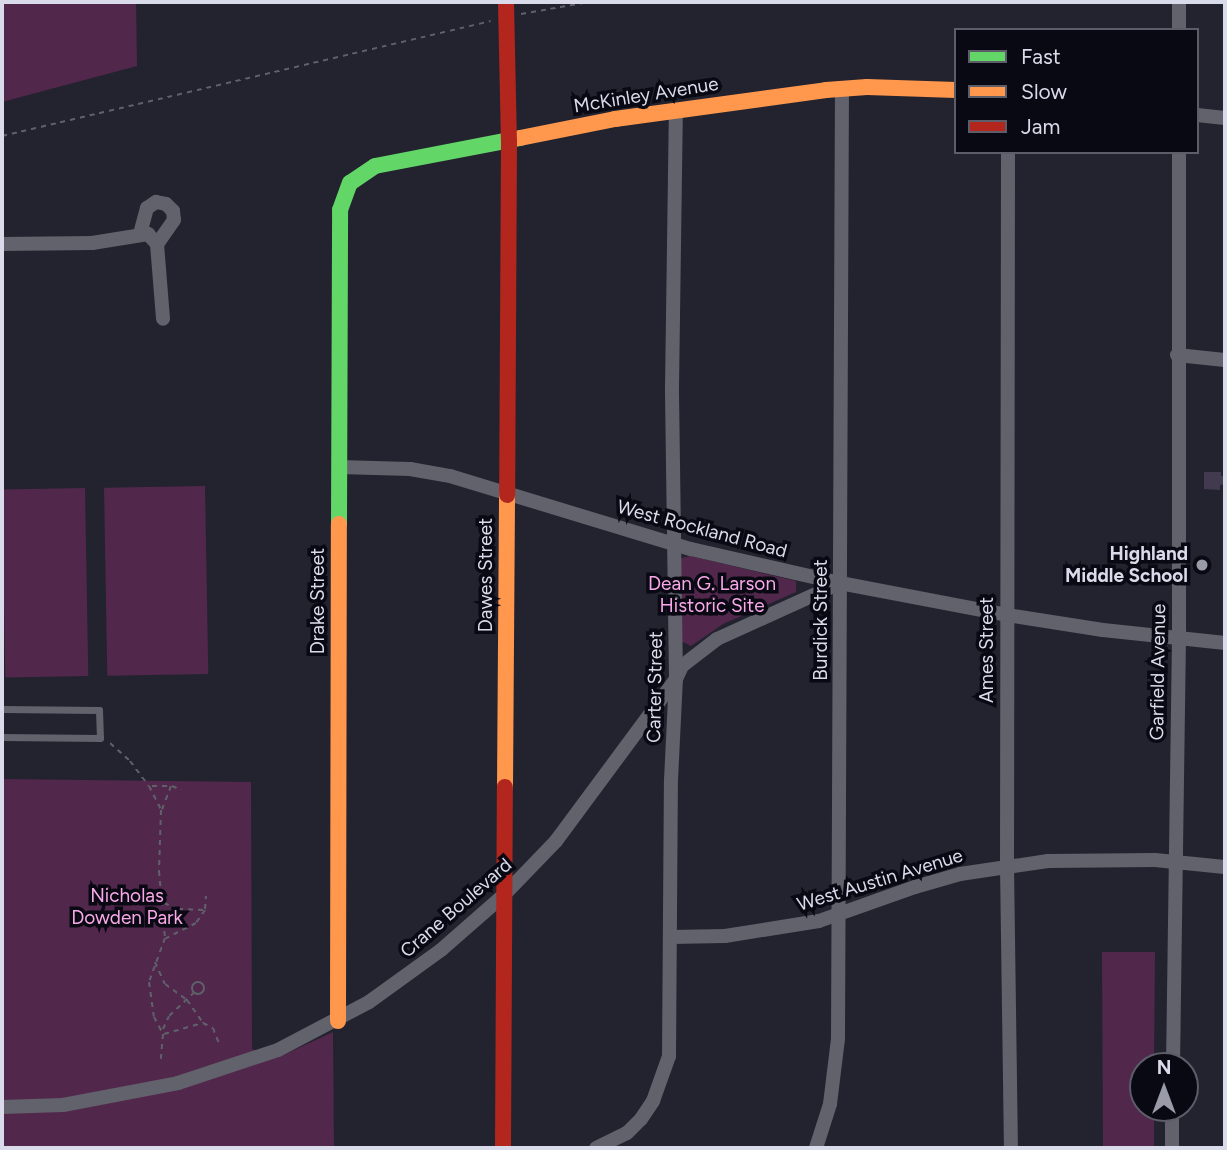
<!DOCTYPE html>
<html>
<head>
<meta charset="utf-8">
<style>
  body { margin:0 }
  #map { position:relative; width:1227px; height:1150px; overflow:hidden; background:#22232f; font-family:Figtree,sans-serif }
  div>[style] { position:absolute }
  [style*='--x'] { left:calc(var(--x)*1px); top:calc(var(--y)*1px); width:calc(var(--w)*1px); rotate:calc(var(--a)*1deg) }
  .green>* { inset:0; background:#52274c; transform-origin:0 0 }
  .building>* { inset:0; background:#423b4f }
  .path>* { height:2px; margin-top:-1px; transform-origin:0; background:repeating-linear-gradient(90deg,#5f616a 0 5px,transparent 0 10px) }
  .path>.ring { margin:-1px; padding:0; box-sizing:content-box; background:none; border:2px solid #5f616a; border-radius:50% }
  .lane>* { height:7px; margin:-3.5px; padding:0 3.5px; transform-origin:3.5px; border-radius:3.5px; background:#61626b }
  .street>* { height:14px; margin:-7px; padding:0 7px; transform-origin:7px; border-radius:7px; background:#61626b }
  .fast>* { height:16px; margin:-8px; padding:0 8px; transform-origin:8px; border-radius:8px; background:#63d668 }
  .slow>* { height:16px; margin:-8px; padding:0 8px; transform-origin:8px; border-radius:8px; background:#ff974d }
  .jam>* { height:16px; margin:-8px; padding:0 8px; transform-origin:8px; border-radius:8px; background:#b3261e }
  .dots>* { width:19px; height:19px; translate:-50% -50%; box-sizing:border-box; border:4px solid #090913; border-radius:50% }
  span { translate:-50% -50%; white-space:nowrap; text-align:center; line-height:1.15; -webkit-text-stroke:7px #090913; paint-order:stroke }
  .street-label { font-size:19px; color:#d9dbea }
  .poi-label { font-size:19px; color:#d9dbea; font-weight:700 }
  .right { translate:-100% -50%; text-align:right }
  .park-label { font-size:19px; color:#f9a8e8 }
  .frame { position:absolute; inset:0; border:4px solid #d9dbea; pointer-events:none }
  .legend { position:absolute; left:954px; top:28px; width:245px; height:126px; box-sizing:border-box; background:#090913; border:2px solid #5c5d69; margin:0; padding:9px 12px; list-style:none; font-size:21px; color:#d9dbea }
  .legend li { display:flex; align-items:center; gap:14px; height:35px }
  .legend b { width:35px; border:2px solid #5c5d69 }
  .north { position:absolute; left:1129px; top:1052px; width:70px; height:70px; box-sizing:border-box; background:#090913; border:2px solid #5c5d69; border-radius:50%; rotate:0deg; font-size:19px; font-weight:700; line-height:28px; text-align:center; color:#d9dbea }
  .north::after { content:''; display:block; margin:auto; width:24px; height:32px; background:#999ba9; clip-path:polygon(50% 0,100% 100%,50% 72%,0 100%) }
</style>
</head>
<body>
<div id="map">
  <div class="green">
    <div style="clip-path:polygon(2px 2px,136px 2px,137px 66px,2px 102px)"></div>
    <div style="left:205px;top:486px;width:188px;height:101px;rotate:89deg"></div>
    <div style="left:85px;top:488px;width:188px;height:83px;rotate:89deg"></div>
    <div style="clip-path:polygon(691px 556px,796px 581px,796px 592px,723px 624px,691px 646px,681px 641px,681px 558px)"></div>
    <div style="clip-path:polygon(2px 779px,251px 782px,252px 1049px,277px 1058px,333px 1032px,334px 1148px,2px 1148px)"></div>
    <div style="clip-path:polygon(1102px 952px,1155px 952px,1154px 1066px,1143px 1066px,1143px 1108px,1154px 1108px,1154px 1148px,1103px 1148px)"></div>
  </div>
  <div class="building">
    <div style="clip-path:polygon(1204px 472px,1221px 472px,1221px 476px,1225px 476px,1225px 484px,1220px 485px,1220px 490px,1204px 489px)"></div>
  </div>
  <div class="path">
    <div style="--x:521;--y:14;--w:69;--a:-10"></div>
    <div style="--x:2;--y:136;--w:502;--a:-13.23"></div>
    <div style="--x:110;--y:743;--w:27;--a:42"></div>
    <div style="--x:130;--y:761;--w:31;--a:53"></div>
    <div style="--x:149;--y:786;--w:27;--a:63"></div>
    <div style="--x:161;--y:810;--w:61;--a:91.9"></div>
    <div style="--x:159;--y:871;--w:67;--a:84.9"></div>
    <div style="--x:165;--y:938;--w:47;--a:110"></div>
    <div style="--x:149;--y:982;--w:35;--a:82"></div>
    <div style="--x:154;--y:1017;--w:19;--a:62"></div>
    <div style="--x:163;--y:1034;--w:25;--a:95"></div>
    <div style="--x:152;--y:786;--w:19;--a:0"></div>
    <div style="--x:171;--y:786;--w:25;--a:111"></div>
    <div style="--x:172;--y:786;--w:10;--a:24"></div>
    <div style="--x:164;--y:903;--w:15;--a:23"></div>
    <div style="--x:178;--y:909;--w:27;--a:2"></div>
    <div style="--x:205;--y:910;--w:16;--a:125"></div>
    <div style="--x:196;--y:923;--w:34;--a:153"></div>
    <div style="--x:205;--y:909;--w:13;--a:-86"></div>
    <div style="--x:155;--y:962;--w:24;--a:66"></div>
    <div style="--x:165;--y:984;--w:27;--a:36"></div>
    <div style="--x:187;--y:1000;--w:28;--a:55"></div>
    <div style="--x:203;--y:1023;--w:11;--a:27"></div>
    <div style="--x:213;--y:1028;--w:17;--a:69"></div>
    <div class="ring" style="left:192px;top:982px;width:10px;height:10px"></div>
    <div style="--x:163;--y:1029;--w:14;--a:-65"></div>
    <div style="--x:169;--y:1016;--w:34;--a:-43"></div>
    <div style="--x:164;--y:1034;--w:41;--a:-15.8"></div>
  </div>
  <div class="lane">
    <div style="--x:2;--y:709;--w:97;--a:0.6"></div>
    <div style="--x:99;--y:710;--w:28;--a:88"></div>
    <div style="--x:100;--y:738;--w:98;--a:-179.4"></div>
  </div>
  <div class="street">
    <div style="--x:1179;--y:30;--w:28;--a:-90"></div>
    <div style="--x:1197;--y:115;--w:28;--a:6"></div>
    <div style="--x:1008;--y:152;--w:714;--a:90.08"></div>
    <div style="--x:1007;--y:866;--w:282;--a:89.2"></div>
    <div style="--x:140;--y:234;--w:27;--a:-75"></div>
    <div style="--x:147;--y:208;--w:11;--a:-34"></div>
    <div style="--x:156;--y:202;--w:10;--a:11"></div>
    <div style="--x:166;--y:204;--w:10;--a:45"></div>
    <div style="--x:173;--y:211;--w:9;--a:84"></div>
    <div style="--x:174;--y:220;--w:29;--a:125"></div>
    <div style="--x:2;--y:244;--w:90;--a:-0.6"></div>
    <div style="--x:92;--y:243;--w:57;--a:-9.1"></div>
    <div style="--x:148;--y:234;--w:13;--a:48"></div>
    <div style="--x:157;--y:244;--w:75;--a:85.4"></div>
    <div style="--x:1177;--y:355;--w:48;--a:5.9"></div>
    <div style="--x:339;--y:467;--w:71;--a:1.6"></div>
    <div style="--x:410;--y:469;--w:41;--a:9.9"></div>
    <div style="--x:450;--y:476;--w:252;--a:16.9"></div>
    <div style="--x:691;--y:549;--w:153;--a:12.9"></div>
    <div style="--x:840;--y:583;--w:170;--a:10.8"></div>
    <div style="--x:1007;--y:615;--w:97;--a:8.9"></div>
    <div style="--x:1103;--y:630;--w:123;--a:6.1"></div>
    <div style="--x:671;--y:937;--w:54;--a:-1.1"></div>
    <div style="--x:725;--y:936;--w:95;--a:-9.1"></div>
    <div style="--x:819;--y:921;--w:102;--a:-19.5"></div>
    <div style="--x:915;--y:887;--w:47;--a:-16.1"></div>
    <div style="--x:960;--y:874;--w:89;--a:-8.4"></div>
    <div style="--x:1048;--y:861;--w:107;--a:-0.5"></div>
    <div style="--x:1155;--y:860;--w:70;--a:5.7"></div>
    <div style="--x:1173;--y:1066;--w:428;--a:-89.2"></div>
    <div style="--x:1179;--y:638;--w:486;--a:-90"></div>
    <div style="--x:2;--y:1107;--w:61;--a:-1.9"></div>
    <div style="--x:63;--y:1105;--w:117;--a:-10.8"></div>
    <div style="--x:178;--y:1083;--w:105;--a:-18.3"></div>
    <div style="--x:278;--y:1050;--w:103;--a:-27.8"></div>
    <div style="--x:369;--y:1002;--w:89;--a:-35.8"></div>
    <div style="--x:441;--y:950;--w:86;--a:-41.2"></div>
    <div style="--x:506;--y:893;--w:72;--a:-46.1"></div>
    <div style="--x:556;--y:841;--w:202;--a:-53.5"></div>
    <div style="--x:676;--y:679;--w:14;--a:-65"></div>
    <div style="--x:682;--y:666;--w:44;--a:-37.6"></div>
    <div style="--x:717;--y:639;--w:135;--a:-24.5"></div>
    <div style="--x:596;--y:1148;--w:34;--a:-26"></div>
    <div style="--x:627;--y:1133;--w:20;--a:-45"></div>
    <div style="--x:641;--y:1119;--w:22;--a:-56"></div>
    <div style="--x:653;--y:1101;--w:48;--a:-70.4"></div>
    <div style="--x:669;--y:1056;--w:276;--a:-89.6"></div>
    <div style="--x:671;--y:780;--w:101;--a:-87.2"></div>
    <div style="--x:676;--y:679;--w:291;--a:-90.8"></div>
    <div style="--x:672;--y:388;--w:278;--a:-89.2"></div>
    <div style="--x:816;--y:1148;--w:46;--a:-72.3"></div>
    <div style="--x:830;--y:1104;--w:65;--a:-83"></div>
    <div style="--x:838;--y:1039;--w:950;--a:-89.76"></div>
    <div style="--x:1172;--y:1148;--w:40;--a:-90"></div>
  </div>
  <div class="fast">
    <div style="--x:339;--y:524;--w:314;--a:-89.8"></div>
    <div style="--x:340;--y:210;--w:29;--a:-70"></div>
    <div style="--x:350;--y:183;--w:30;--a:-34"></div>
    <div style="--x:375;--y:166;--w:148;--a:-10.9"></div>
  </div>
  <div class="slow">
    <div style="--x:520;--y:138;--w:97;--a:-11.3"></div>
    <div style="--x:615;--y:119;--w:213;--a:-7.8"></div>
    <div style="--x:826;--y:90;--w:41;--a:-4.2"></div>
    <div style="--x:867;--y:87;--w:89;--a:1.9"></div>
    <div style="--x:505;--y:787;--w:292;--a:-89.6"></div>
    <div style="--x:338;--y:1021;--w:497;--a:-89.9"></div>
  </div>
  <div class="jam">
    <div style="--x:506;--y:2;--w:139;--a:88.8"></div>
    <div style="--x:509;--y:141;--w:354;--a:90.3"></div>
    <div style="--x:503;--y:1148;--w:361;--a:-89.7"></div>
  </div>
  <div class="dots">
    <div style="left:1202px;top:565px;background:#999ba9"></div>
  </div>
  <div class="street-label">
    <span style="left:646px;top:95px;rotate:-9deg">McKinley Avenue</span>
    <span style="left:702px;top:529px;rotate:15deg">West Rockland Road</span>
    <span style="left:486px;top:575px;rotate:-90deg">Dawes Street</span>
    <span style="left:318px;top:601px;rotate:-90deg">Drake Street</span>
    <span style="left:821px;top:620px;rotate:-90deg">Burdick Street</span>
    <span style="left:987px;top:650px;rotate:-90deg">Ames Street</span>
    <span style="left:1158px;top:672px;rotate:-89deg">Garfield Avenue</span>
    <span style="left:655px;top:687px;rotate:-89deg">Carter Street</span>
    <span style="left:880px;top:880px;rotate:-17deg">West Austin Avenue</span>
    <span style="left:456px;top:908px;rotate:-41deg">Crane Boulevard</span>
  </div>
  <div class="poi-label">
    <span class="right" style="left:1188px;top:565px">Highland<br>Middle School</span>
  </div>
  <div class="park-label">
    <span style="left:712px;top:595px">Dean G. Larson<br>Historic Site</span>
    <span style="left:127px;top:907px">Nicholas<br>Dowden Park</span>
  </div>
  <div class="frame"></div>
  <ul class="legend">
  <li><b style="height:9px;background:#63d668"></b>Fast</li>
  <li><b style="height:9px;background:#ff974d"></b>Slow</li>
  <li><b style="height:9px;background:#b3261e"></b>Jam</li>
  </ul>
  <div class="north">N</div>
</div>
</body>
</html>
